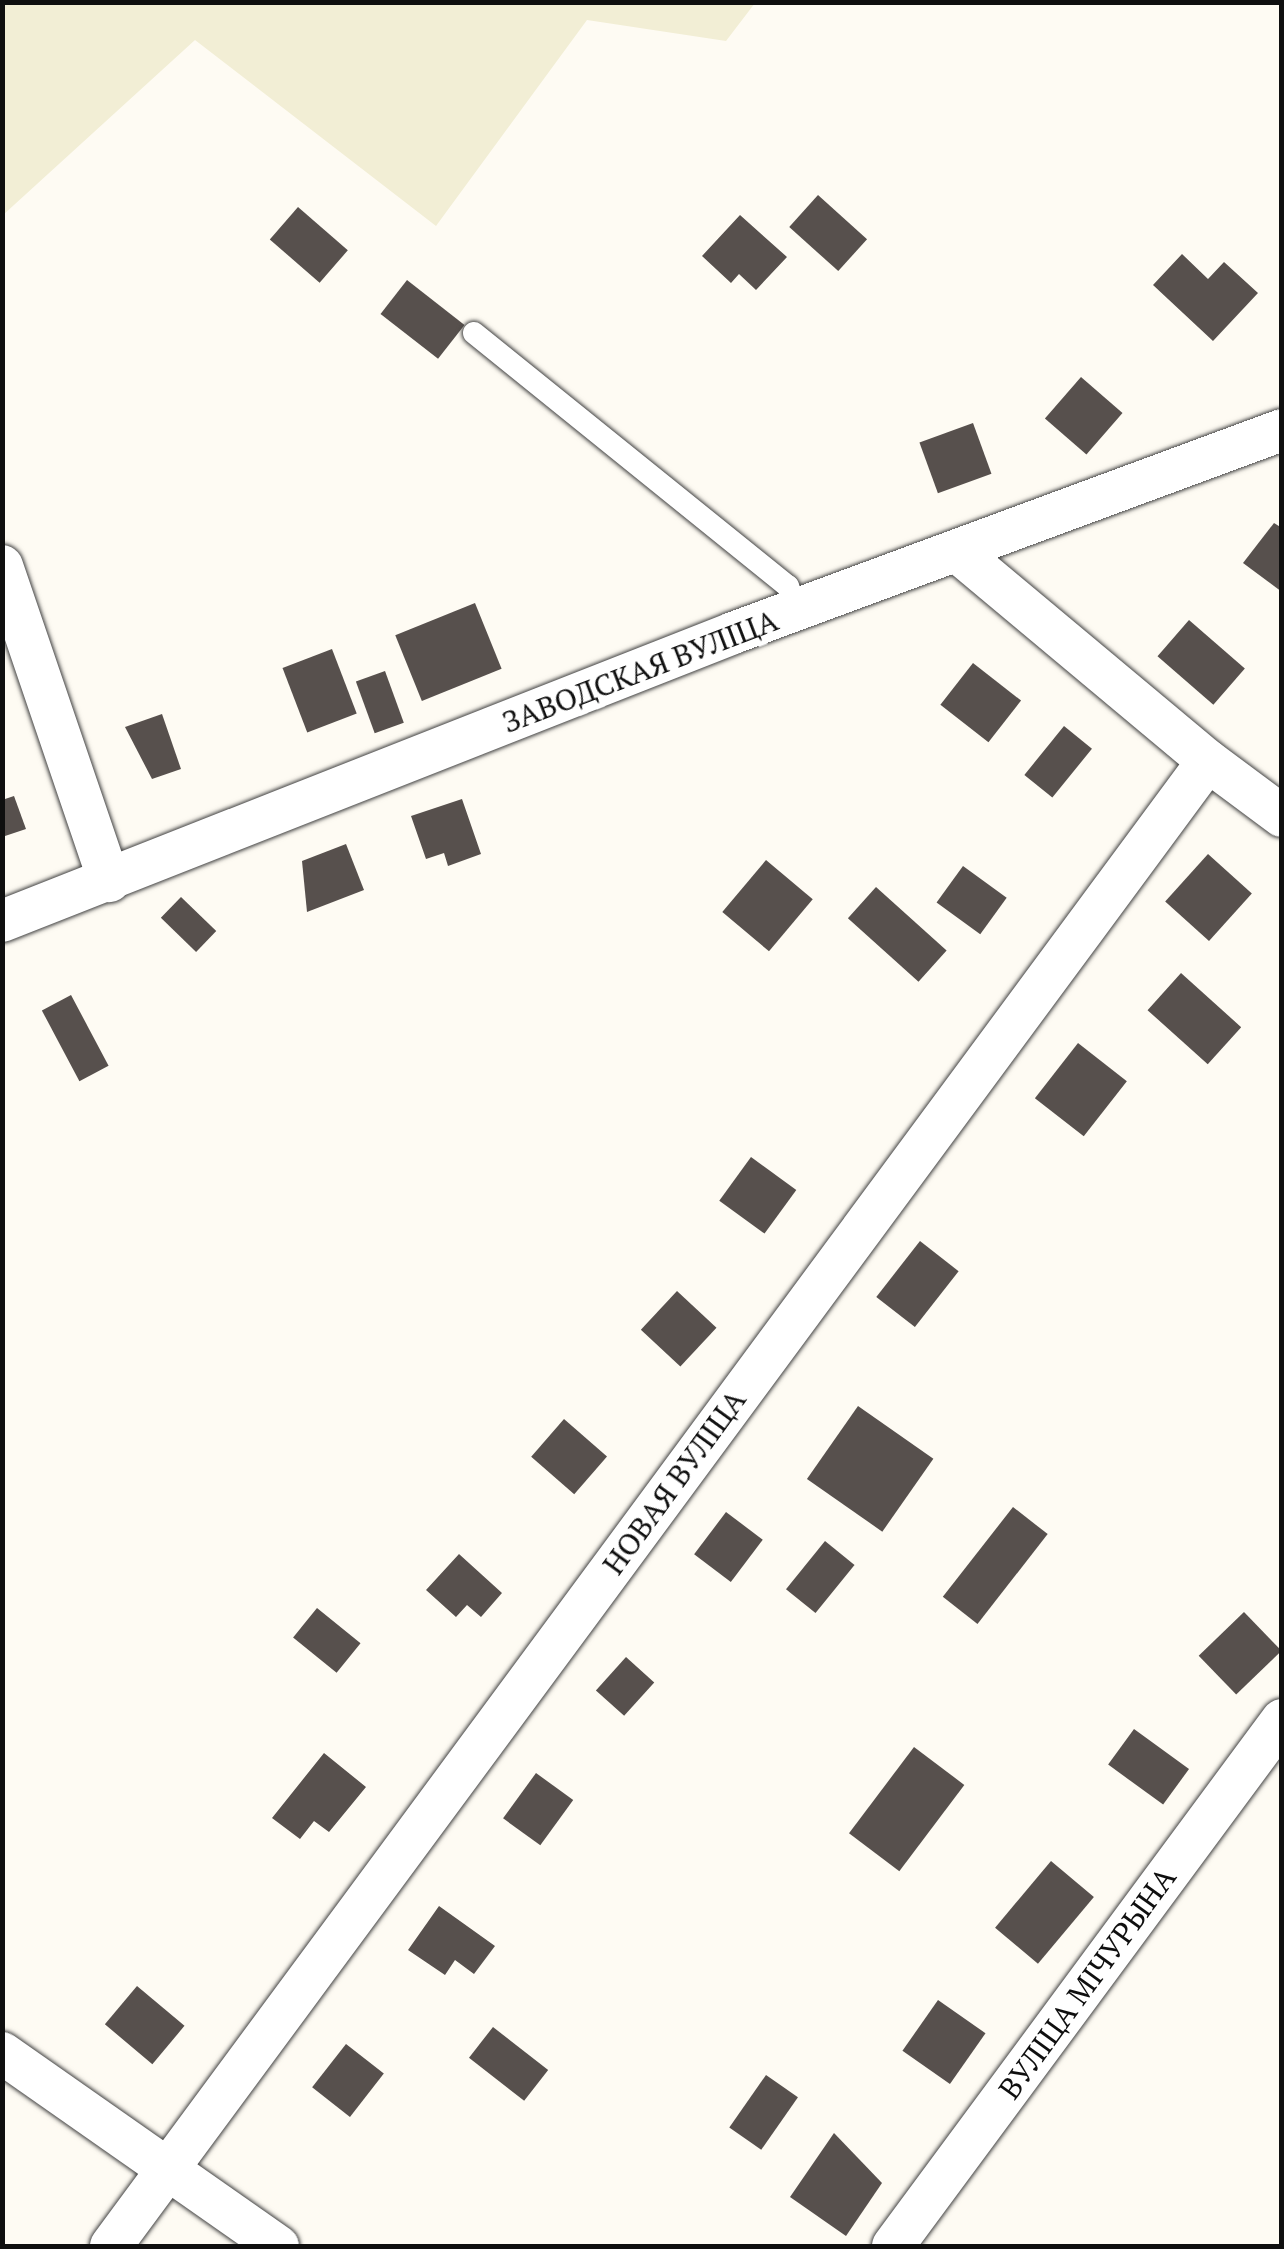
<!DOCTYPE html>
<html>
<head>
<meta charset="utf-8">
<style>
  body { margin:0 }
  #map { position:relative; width:1284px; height:2249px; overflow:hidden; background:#fefbf3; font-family:"PT Serif",serif }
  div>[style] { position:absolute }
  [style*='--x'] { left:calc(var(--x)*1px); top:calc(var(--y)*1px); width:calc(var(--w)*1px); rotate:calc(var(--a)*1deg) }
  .farmland>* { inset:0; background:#f2eed5 }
  .building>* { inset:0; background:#57504d; transform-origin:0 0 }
  .roads { filter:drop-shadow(0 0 2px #424242) drop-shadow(0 0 2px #424242) }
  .lane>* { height:22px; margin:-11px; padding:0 11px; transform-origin:11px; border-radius:11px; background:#fff }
  .street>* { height:42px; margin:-21px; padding:0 21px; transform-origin:21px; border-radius:21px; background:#fff }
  span { translate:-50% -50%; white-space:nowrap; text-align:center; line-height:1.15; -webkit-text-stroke:10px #fff; paint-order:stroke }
  .street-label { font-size:30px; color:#0f0f0f }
  .frame { position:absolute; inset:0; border:5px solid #0f0f0f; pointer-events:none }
</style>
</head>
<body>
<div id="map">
  <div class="farmland">
    <div style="clip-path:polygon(3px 2px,755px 2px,755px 3px,726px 41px,587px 20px,436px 226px,195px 40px,3px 215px)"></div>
  </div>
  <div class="building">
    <div style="left:818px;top:195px;width:66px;height:43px;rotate:42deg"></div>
    <div style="left:298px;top:207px;width:66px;height:43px;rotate:41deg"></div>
    <div style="clip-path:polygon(740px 215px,787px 257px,756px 290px,739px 274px,731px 283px,702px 256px)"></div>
    <div style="clip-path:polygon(1182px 254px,1208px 279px,1224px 262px,1258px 293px,1213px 341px,1153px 285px)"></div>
    <div style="left:407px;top:280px;width:73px;height:43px;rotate:38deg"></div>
    <div style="left:1081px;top:377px;width:55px;height:55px;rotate:41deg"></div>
    <div style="left:973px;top:423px;width:54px;height:57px;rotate:70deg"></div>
    <div style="clip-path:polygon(1274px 523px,1282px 528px,1282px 592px,1243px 563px)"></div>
    <div style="left:475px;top:603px;width:71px;height:86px;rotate:68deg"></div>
    <div style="left:1189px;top:620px;width:74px;height:48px;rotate:41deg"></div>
    <div style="left:332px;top:649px;width:69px;height:53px;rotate:69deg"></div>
    <div style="left:973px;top:663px;width:61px;height:53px;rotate:38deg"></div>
    <div style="left:385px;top:671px;width:55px;height:31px;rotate:70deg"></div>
    <div style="clip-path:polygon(162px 714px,181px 769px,152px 779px,125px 727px)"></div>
    <div style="left:1064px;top:726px;width:36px;height:63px;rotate:39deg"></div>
    <div style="clip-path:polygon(14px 796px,26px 829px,2px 837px,2px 800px)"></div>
    <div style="clip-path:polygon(462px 799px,481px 854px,448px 866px,444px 853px,426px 859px,411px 816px)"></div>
    <div style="clip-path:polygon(346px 844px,364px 890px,307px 912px,302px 861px)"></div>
    <div style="left:1208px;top:854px;width:59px;height:64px;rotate:42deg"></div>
    <div style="left:766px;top:860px;width:61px;height:68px;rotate:40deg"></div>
    <div style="left:963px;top:866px;width:54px;height:45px;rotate:36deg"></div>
    <div style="left:876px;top:887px;width:95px;height:42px;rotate:42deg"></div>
    <div style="left:181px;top:897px;width:49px;height:29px;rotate:44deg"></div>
    <div style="left:1181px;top:973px;width:81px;height:50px;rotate:42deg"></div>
    <div style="left:71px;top:995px;width:80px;height:33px;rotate:62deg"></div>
    <div style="left:1078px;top:1043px;width:62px;height:70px;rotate:38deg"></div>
    <div style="left:751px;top:1157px;width:56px;height:54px;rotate:36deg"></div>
    <div style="left:920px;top:1241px;width:49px;height:71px;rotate:38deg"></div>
    <div style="left:677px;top:1291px;width:54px;height:53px;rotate:43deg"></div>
    <div style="left:858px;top:1406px;width:92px;height:89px;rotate:35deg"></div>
    <div style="left:564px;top:1419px;width:57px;height:50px;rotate:41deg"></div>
    <div style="left:1013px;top:1507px;width:44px;height:114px;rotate:38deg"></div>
    <div style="left:726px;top:1512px;width:46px;height:53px;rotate:37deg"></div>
    <div style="left:825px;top:1541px;width:38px;height:62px;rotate:39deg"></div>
    <div style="clip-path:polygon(459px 1554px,502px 1593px,481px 1617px,467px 1605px,456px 1617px,426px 1590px)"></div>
    <div style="left:317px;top:1608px;width:56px;height:38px;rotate:39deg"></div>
    <div style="left:1244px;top:1612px;width:54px;height:63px;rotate:46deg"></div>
    <div style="left:626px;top:1657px;width:38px;height:45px;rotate:42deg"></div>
    <div style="left:1134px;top:1729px;width:68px;height:44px;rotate:36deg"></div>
    <div style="left:914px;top:1747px;width:63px;height:108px;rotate:37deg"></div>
    <div style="clip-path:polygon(324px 1753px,366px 1787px,329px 1832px,314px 1821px,300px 1839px,272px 1818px)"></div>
    <div style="left:536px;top:1773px;width:46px;height:56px;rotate:36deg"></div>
    <div style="left:1051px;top:1861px;width:56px;height:87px;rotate:40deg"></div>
    <div style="clip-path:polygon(439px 1906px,495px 1946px,474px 1974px,455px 1960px,445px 1975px,408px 1950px)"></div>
    <div style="left:137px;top:1986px;width:62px;height:50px;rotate:40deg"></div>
    <div style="left:938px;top:2000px;width:58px;height:62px;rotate:35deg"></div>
    <div style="left:493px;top:2027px;width:70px;height:39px;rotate:38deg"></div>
    <div style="left:346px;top:2044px;width:48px;height:55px;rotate:38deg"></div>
    <div style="left:766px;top:2075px;width:39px;height:64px;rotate:35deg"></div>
    <div style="clip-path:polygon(834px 2133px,882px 2183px,846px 2236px,790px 2197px)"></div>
  </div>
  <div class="roads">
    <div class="lane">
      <div style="--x:474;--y:333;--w:403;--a:38.9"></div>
      <div style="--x:788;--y:586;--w:25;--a:72"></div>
    </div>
    <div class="street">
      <div style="--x:958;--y:552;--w:326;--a:39.9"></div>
      <div style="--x:2;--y:566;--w:333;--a:71.2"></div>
      <div style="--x:2;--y:921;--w:786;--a:-21.5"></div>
      <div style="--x:733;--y:633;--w:585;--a:-20.29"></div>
      <div style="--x:2;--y:2053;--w:337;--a:35"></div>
      <div style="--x:111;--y:2246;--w:1846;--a:-53.55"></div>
      <div style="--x:1208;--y:761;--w:92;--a:36.6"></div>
      <div style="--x:893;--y:2246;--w:654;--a:-53.52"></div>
    </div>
  </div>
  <div class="street-label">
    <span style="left:640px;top:671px;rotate:-21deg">ЗАВОДСКАЯ ВУЛІЦА</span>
    <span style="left:674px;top:1482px;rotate:-54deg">НОВАЯ ВУЛІЦА</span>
    <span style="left:1087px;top:1983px;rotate:-54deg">ВУЛІЦА МІЧУРЫНА</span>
  </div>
  <div class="frame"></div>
</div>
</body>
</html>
